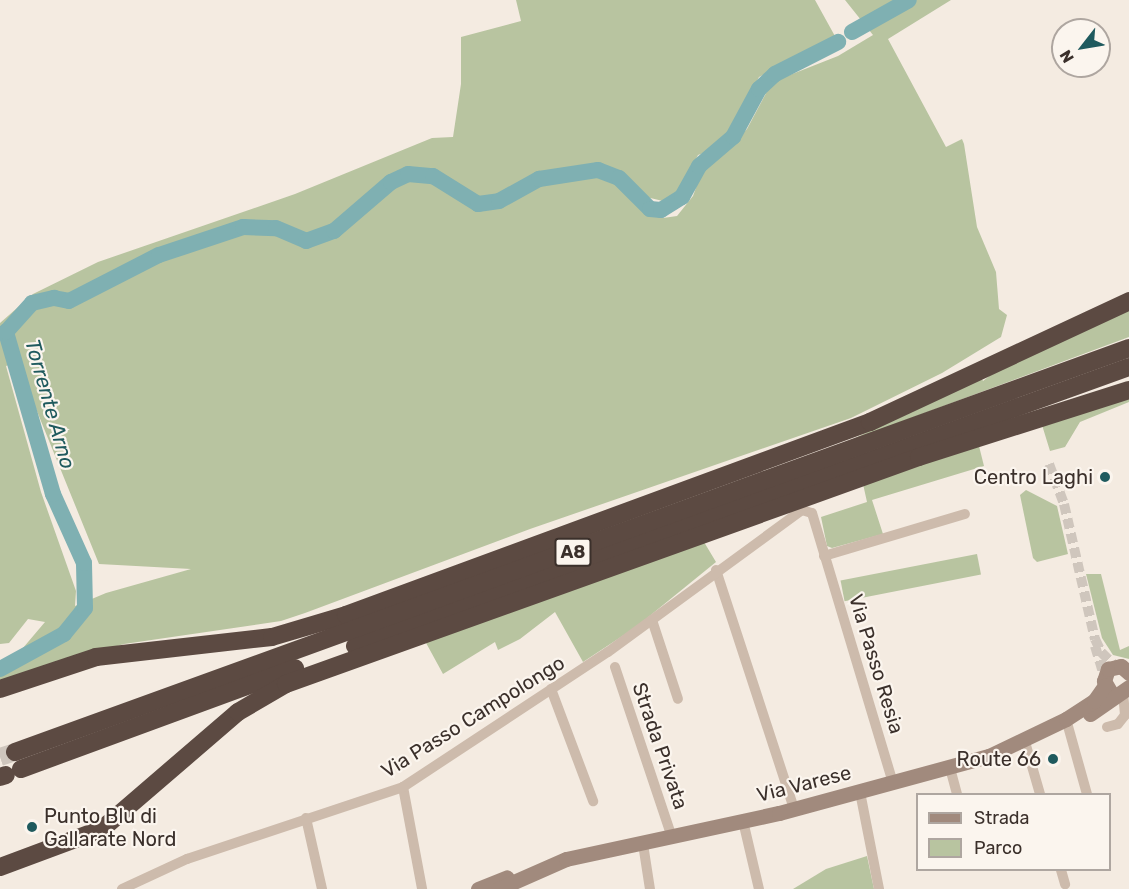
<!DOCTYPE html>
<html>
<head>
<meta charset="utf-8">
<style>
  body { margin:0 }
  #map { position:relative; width:1129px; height:889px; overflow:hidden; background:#f4ebe1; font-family:Rubik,sans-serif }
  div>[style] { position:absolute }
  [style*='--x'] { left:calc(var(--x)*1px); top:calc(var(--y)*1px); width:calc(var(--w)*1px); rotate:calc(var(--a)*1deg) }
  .green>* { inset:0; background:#b8c4a0; transform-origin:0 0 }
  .river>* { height:16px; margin:-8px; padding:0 8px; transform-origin:8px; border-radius:8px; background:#7fb0b2 }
  .minor-tunnel>* { height:10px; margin-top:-5px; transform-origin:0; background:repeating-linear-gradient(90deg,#cfc6bd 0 10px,transparent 0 15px) }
  .motorway-tunnel>* { height:18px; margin-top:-9px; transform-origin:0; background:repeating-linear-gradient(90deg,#cfc6bd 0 18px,transparent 0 27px) }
  .minor>* { height:10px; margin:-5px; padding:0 5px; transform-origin:5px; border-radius:5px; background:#cdbbac }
  .secondary>* { height:15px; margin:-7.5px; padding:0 7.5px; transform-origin:7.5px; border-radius:7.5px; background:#a18a7d }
  .motorway>* { height:18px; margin:-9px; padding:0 9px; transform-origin:9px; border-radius:9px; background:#5c4a42 }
  .dots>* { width:16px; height:16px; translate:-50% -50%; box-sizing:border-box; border:3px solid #fbf5ee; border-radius:50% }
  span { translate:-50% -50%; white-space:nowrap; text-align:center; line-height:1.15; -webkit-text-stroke:4.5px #fbf5ee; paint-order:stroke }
  .shield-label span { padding:2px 4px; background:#fbf5ee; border:2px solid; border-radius:4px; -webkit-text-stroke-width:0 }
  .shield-label { font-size:18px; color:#3b302b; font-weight:700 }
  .poi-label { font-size:20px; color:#3b302b }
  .right { translate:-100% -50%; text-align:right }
  .left { translate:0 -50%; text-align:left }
  .street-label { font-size:20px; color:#3b302b }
  .water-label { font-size:21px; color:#1f5a5e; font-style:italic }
  .legend { position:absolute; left:916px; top:793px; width:195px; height:78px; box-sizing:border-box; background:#fbf5ee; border:2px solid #aea6a0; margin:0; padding:8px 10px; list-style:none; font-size:18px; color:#3b302b }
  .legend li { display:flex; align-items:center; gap:12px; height:30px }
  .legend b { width:30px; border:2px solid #aea6a0 }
  .north { position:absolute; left:1051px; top:18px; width:60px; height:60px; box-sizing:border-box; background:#fbf5ee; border:2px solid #aea6a0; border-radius:50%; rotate:239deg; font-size:16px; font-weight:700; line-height:24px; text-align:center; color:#3b302b }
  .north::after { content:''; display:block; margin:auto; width:21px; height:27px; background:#1f5a5e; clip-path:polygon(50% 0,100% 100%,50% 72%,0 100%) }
</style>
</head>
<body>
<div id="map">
  <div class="green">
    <div style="clip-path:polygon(evenodd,516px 0,815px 0,836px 38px,759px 77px,733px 129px,709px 151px,698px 155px,684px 183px,667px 202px,642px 196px,616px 170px,582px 167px,545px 175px,544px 180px,600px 174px,619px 183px,642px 207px,663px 218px,677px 216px,693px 196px,701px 174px,747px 129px,772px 82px,838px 56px,873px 35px,845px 0,951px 0,888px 39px,946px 147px,962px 139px,964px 144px,977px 227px,996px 272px,999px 309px,1007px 315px,1001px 337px,942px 373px,851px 418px,530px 529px,305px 613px,281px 621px,124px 644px,0 681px,0 662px,17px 655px,45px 622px,28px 619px,9px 643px,0 644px,0 323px,33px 294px,98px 262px,295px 194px,432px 138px,453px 137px,461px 84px,461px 37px,521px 21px,516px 0,17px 362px,99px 564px,191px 569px,106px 593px,75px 606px,76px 591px,41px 492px,6px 366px,17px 362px)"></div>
    <div style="clip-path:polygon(1129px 307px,1129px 337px,847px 442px,981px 377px,983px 381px,998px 369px)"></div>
    <div style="clip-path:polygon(1129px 395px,1129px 402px,1080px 422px,1065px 447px,1050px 451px,1042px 425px)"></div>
    <div style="clip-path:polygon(979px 446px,984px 466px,872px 500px,883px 534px,832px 548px,827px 546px,821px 517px,867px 502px,863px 484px)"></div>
    <div style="clip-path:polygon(1026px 490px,1057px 506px,1068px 554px,1037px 562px,1033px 558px,1020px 495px)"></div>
    <div style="clip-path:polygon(704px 542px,716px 562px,636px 627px,583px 662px,555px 612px,520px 639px,498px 650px,495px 642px,443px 674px,425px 641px)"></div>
    <div style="left:977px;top:554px;width:21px;height:139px;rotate:79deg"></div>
    <div style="clip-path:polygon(1086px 574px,1101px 574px,1120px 650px,1129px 646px,1129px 659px,1113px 655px,1102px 638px)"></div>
    <div style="clip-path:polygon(867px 856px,874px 889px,793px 889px,826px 869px)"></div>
  </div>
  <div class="river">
    <div style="--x:852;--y:32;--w:65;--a:-29.3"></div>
    <div style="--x:0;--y:669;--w:73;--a:-28.7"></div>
    <div style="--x:64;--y:634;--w:33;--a:-51"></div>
    <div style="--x:85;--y:608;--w:45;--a:-91.3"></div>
    <div style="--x:84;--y:563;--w:76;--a:-114.2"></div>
    <div style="--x:53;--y:494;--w:169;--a:-106.2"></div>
    <div style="--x:6;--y:332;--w:39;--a:-48"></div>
    <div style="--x:32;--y:303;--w:23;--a:-13"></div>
    <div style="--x:54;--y:298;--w:15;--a:11"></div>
    <div style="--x:69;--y:301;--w:101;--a:-27.1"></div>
    <div style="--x:159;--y:255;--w:89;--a:-18.4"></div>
    <div style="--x:243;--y:227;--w:33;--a:2"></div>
    <div style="--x:276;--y:228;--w:33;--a:23"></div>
    <div style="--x:306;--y:241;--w:30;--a:-20"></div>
    <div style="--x:334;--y:231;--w:75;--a:-40.7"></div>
    <div style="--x:391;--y:182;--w:19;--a:-25"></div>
    <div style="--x:408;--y:174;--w:25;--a:5"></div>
    <div style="--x:433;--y:176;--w:53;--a:31.9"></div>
    <div style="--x:478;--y:204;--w:21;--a:-8"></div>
    <div style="--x:499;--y:201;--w:46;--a:-28.8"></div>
    <div style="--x:539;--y:179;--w:60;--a:-8.7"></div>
    <div style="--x:598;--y:170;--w:22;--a:21"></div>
    <div style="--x:619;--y:178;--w:44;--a:45"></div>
    <div style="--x:650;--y:209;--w:11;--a:5"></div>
    <div style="--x:661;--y:210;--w:25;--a:-32"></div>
    <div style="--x:682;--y:197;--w:35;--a:-61"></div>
    <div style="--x:699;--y:166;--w:45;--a:-40.5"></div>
    <div style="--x:733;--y:137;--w:55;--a:-61.6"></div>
    <div style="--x:759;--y:89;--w:22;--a:-43"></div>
    <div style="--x:775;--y:74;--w:71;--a:-26.9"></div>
  </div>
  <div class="minor-tunnel">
    <div style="--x:1049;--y:464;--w:43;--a:69.4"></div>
    <div style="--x:1064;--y:504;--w:139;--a:77.1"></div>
    <div style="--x:1095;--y:639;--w:14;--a:65"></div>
    <div style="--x:1101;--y:652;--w:20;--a:45"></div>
    <div style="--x:1095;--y:646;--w:30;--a:73"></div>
  </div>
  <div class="motorway-tunnel">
    <div style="--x:0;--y:757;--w:16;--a:-18"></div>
  </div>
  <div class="minor">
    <div style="--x:824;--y:556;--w:147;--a:-16.6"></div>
    <div style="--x:716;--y:570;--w:251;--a:71.9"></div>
    <div style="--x:652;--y:620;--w:83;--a:71.8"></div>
    <div style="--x:615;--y:667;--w:179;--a:71.5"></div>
    <div style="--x:551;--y:689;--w:120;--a:69.4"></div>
    <div style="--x:1066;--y:719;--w:78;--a:74.4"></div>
    <div style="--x:1107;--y:727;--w:11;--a:-15"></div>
    <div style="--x:1118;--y:724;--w:11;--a:-52"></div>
    <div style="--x:1125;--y:715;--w:23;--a:-95"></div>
    <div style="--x:1025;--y:742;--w:54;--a:73.9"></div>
    <div style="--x:950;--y:768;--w:27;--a:75"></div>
    <div style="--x:403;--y:787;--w:104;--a:79.4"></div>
    <div style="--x:860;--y:792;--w:99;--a:78.9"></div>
    <div style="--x:306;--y:818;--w:73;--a:77.3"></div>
    <div style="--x:743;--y:821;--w:70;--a:76.8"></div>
    <div style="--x:643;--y:844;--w:46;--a:81.2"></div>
    <div style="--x:1061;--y:870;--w:15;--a:74"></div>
    <div style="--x:122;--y:889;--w:72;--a:-24.8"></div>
    <div style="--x:187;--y:859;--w:228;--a:-18.4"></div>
    <div style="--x:403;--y:787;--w:245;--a:-33.4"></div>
    <div style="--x:608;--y:652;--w:240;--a:-36.2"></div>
    <div style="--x:802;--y:510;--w:10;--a:17"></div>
    <div style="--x:812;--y:513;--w:282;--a:73.3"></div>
  </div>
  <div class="secondary">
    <div style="--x:1110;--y:691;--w:12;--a:-121"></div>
    <div style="--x:1104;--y:681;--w:13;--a:-72"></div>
    <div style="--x:1108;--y:669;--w:13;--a:-13"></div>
    <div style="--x:1121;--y:666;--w:11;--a:41"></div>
    <div style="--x:1090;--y:714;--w:47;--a:-34.7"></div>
    <div style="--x:478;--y:889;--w:31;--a:-22"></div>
    <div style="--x:498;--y:889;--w:74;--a:-23.8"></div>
    <div style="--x:566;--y:859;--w:218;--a:-12.2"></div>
    <div style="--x:779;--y:813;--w:218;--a:-15.2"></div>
    <div style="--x:989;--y:756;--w:85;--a:-25.7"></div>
    <div style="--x:1066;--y:719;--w:33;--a:-33"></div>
    <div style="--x:1094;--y:701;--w:19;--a:-55"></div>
  </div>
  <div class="motorway">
    <div style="--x:355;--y:646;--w:823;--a:-19.82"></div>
    <div style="--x:0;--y:689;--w:101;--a:-18.4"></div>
    <div style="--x:96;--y:657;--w:177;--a:-6.5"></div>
    <div style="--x:272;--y:637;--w:77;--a:-16.6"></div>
    <div style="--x:346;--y:615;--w:558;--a:-20.22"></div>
    <div style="--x:870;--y:422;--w:286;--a:-25"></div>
    <div style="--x:15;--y:752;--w:1185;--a:-19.93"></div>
    <div style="--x:21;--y:769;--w:292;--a:-20.2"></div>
    <div style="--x:0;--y:777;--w:6;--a:-18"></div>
    <div style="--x:0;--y:867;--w:109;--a:-20.4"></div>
    <div style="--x:102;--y:829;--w:179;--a:-40.7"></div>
    <div style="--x:238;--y:712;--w:56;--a:-30.3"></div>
    <div style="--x:286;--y:684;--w:672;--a:-19.73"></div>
    <div style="--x:919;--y:457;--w:220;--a:-17.7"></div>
  </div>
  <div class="dots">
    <div style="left:1105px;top:477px;background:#1f5a5e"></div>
    <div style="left:1053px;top:759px;background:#1f5a5e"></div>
    <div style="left:32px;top:827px;background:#1f5a5e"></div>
  </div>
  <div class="shield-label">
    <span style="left:573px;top:552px">A8</span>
  </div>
  <div class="poi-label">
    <span class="right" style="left:1093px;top:477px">Centro Laghi</span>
    <span class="right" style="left:1041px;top:759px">Route 66</span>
    <span class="left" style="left:44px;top:828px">Punto Blu di<br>Gallarate Nord</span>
  </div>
  <div class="street-label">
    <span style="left:876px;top:664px;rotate:73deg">Via Passo Resia</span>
    <span style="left:473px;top:717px;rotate:-32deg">Via Passo Campolongo</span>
    <span style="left:660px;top:746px;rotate:71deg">Strada Privata</span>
    <span style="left:804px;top:784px;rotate:-14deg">Via Varese</span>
  </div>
  <div class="water-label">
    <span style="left:50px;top:404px;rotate:74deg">Torrente Arno</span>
  </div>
  <ul class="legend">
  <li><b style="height:8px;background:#a18a7d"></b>Strada</li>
  <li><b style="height:16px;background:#b8c4a0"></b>Parco</li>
  </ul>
  <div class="north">N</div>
</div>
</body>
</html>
